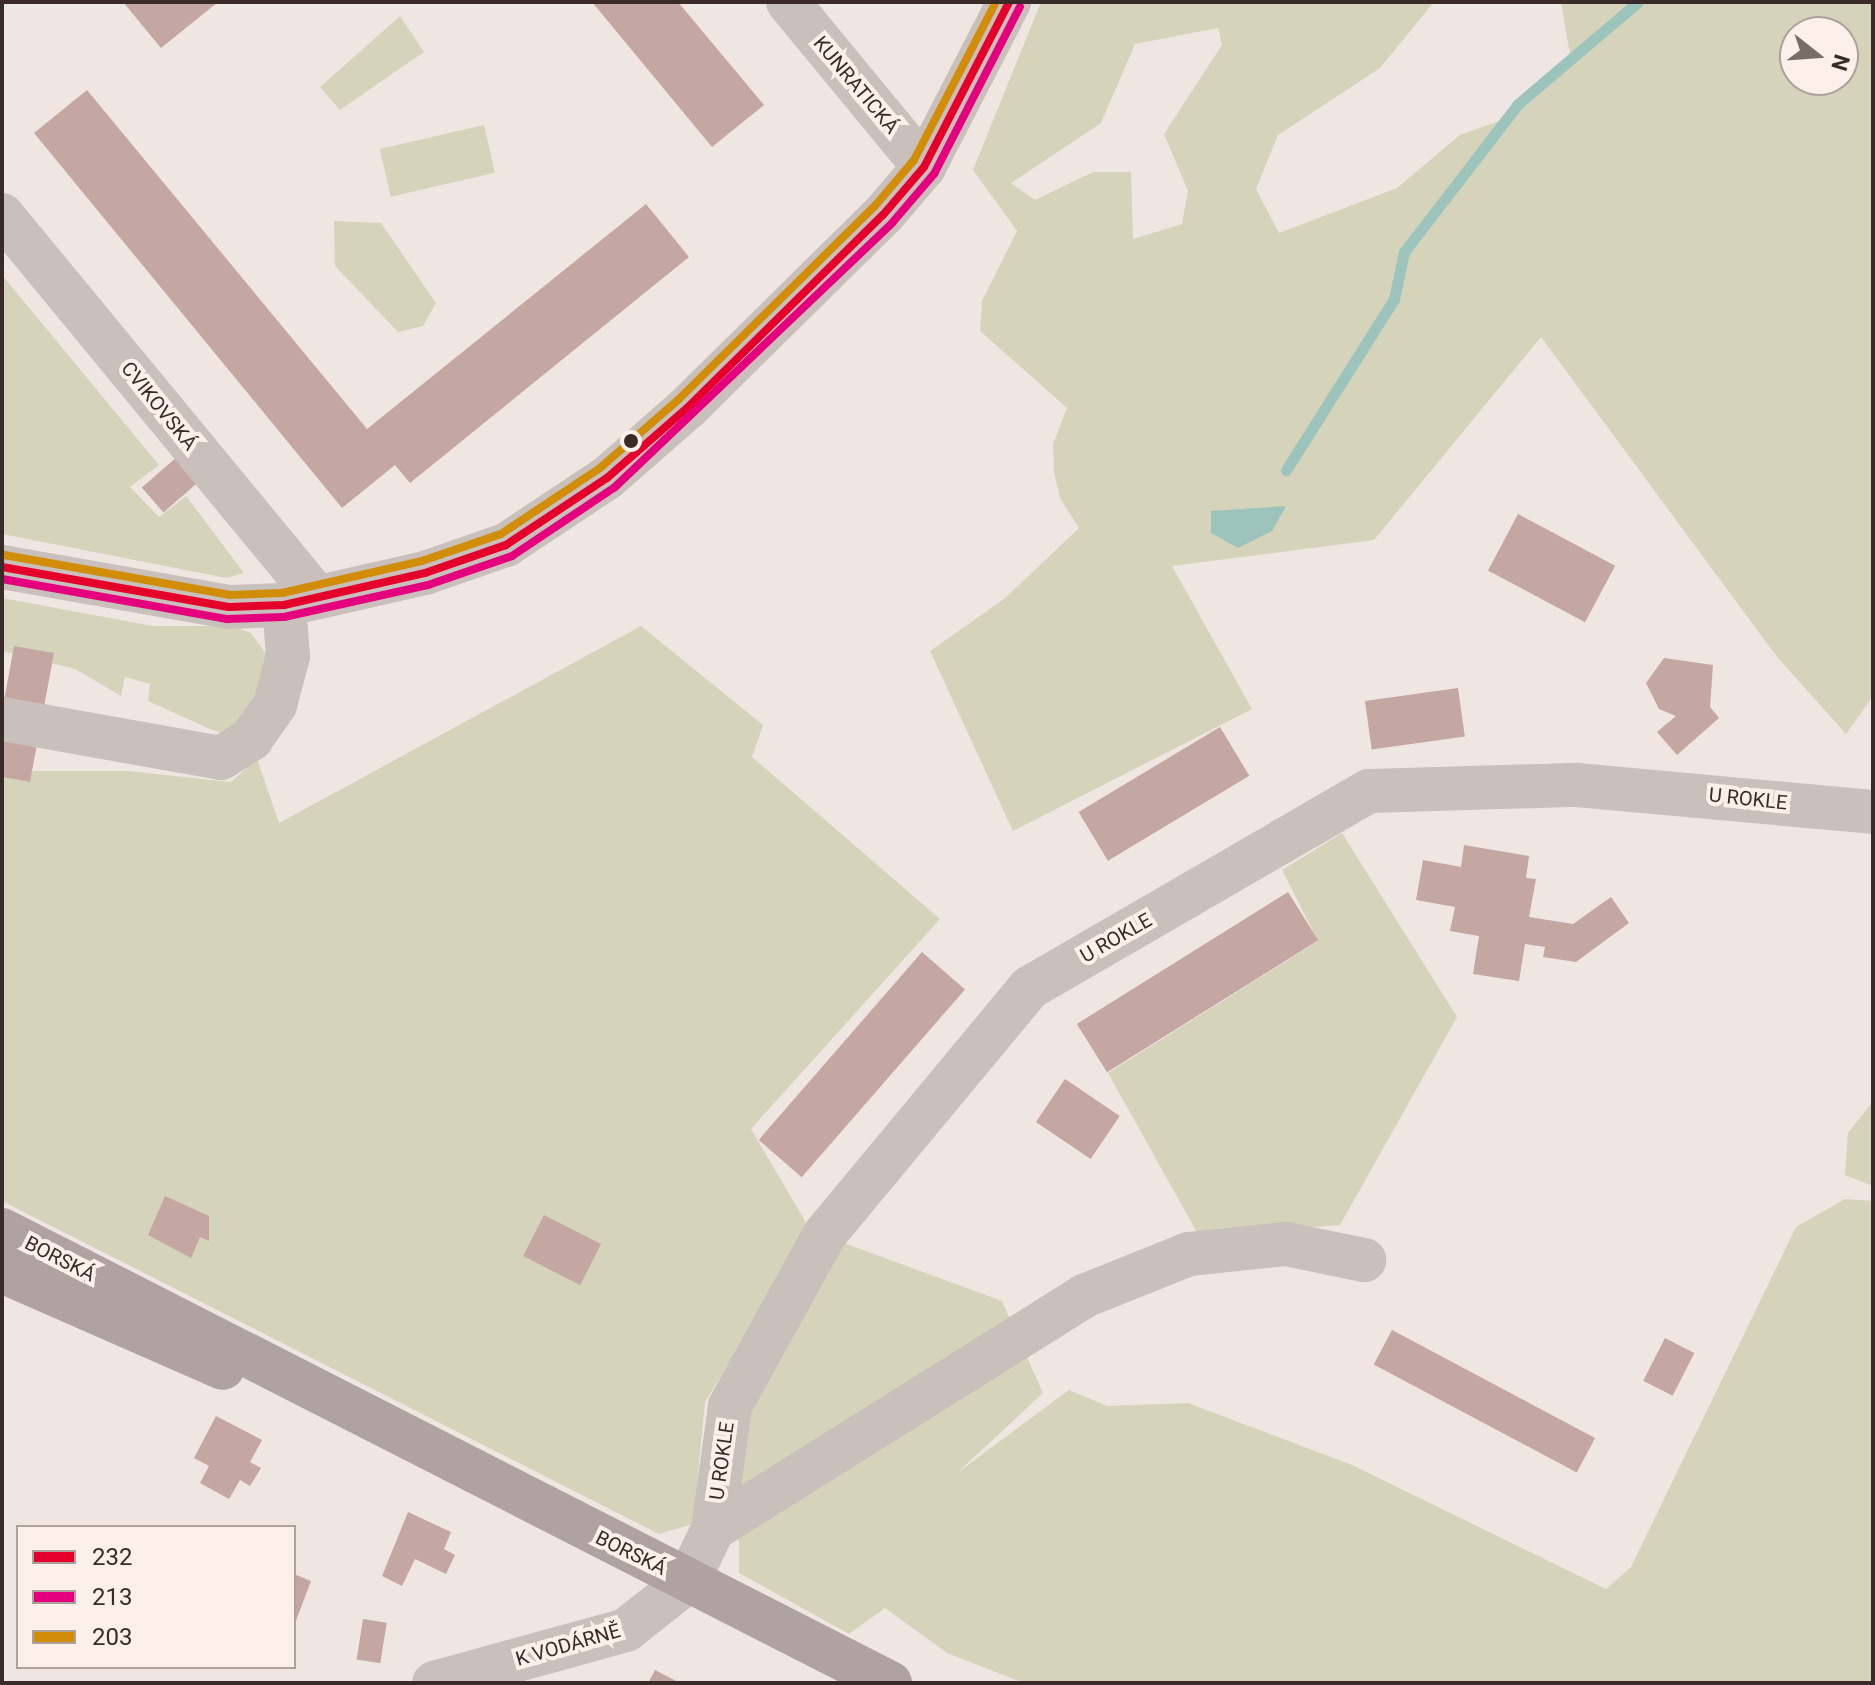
<!DOCTYPE html>
<html>
<head>
<meta charset="utf-8">
<style>
  body { margin:0 }
  #map { position:relative; width:1875px; height:1685px; overflow:hidden; background:#efe6e2; font-family:Roboto,sans-serif }
  div>[style] { position:absolute }
  [style*='--x'] { left:calc(var(--x)*1px); top:calc(var(--y)*1px); width:calc(var(--w)*1px); rotate:calc(var(--a)*1deg) }
  .green>* { inset:0; background:#d5d4bb; transform-origin:0 0 }
  .water>* { inset:0; background:#9cc3bc }
  .stream>* { height:11px; margin:-5.5px; padding:0 5.5px; transform-origin:5.5px; border-radius:5.5px; background:#9cc3bc }
  .building>* { inset:0; background:#c4a6a3; transform-origin:0 0 }
  .minor>* { height:44px; margin:-22px; padding:0 22px; transform-origin:22px; border-radius:22px; background:#c9bfbb }
  .major>* { height:44px; margin:-22px; padding:0 22px; transform-origin:22px; border-radius:22px; background:#aea3a0 }
  .bus-1>* { height:8px; margin:-4px; padding:0 4px; transform-origin:4px; border-radius:4px; background:#e4002b }
  .bus-2>* { height:8px; margin:-4px; padding:0 4px; transform-origin:4px; border-radius:4px; background:#e5007d }
  .bus-3>* { height:8px; margin:-4px; padding:0 4px; transform-origin:4px; border-radius:4px; background:#d18d08 }
  .dots>* { width:22px; height:22px; translate:-50% -50%; box-sizing:border-box; border:4px solid #fbf0ea; border-radius:50% }
  span { translate:-50% -50%; white-space:nowrap; text-align:center; line-height:1.15; -webkit-text-stroke:8px #fbf0ea; paint-order:stroke }
  .street-label { font-size:20px; color:#3a2b28 }
  .frame { position:absolute; inset:0; border:4px solid #3a2b28; pointer-events:none }
  .legend { position:absolute; left:16px; top:1525px; width:280px; height:144px; box-sizing:border-box; background:#fbf0ea; border:2px solid #aea19c; margin:0; padding:10px 14px; list-style:none; font-size:24px; color:#3a2b28 }
  .legend li { display:flex; align-items:center; gap:16px; height:40px }
  .legend b { width:40px; border:2px solid #aea19c }
  .north { position:absolute; left:1779px; top:16px; width:80px; height:80px; box-sizing:border-box; background:#fbf0ea; border:2px solid #aea19c; border-radius:50%; rotate:107deg; font-size:22px; font-weight:700; line-height:32px; text-align:center; color:#3a2b28 }
  .north::after { content:''; display:block; margin:auto; width:28px; height:36px; background:#796c69; clip-path:polygon(50% 0,100% 100%,50% 72%,0 100%) }
</style>
</head>
<body>
<div id="map">
  <div class="green">
    <div style="clip-path:polygon(evenodd,1041px 2px,1434px 2px,1380px 68px,1278px 135px,1256px 189px,1279px 233px,1397px 188px,1460px 135px,1513px 116px,1570px 55px,1561px 2px,1873px 2px,1873px 696px,1846px 734px,1777px 657px,1541px 337px,1374px 540px,1172px 566px,1252px 709px,1013px 831px,930px 651px,1004px 599px,1079px 528px,1060px 498px,1054px 472px,1053px 444px,1067px 408px,980px 331px,982px 301px,1017px 231px,973px 170px,1041px 2px,1218px 28px,1222px 45px,1164px 134px,1188px 191px,1182px 224px,1133px 239px,1131px 172px,1093px 172px,1035px 200px,1011px 183px,1101px 123px,1135px 44px,1218px 28px,1041px 2px,1795px 32px,1843px 32px,1843px 80px,1795px 80px,1795px 32px)"></div>
    <div style="clip-path:polygon(400px 16px,424px 52px,340px 110px,320px 87px)"></div>
    <div style="left:484px;top:125px;width:49px;height:107px;rotate:77deg"></div>
    <div style="clip-path:polygon(334px 221px,381px 223px,436px 303px,423px 326px,398px 332px,335px 266px)"></div>
    <div style="clip-path:polygon(2px 275px,159px 465px,130px 487px,159px 517px,186px 496px,244px 573px,226px 578px,2px 534px)"></div>
    <div style="clip-path:polygon(2px 598px,153px 626px,232px 626px,251px 633px,267px 655px,267px 681px,245px 723px,222px 733px,210px 729px,148px 701px,150px 684px,125px 677px,121px 696px,75px 669px,2px 651px)"></div>
    <div style="clip-path:polygon(641px 626px,763px 725px,752px 757px,940px 919px,751px 1129px,811px 1231px,705px 1402px,693px 1524px,659px 1534px,2px 1201px,2px 777px,29px 782px,32px 771px,128px 771px,231px 782px,257px 759px,279px 823px)"></div>
    <div style="clip-path:polygon(1342px 833px,1457px 1017px,1340px 1225px,1199px 1236px,1108px 1073px,1318px 941px,1282px 870px)"></div>
    <div style="clip-path:polygon(1873px 1101px,1873px 1186px,1845px 1175px,1848px 1133px)"></div>
    <div style="clip-path:polygon(1845px 1199px,1873px 1201px,1873px 1683px,1024px 1683px,947px 1653px,885px 1608px,849px 1634px,739px 1573px,739px 1466px,751px 1402px,844px 1243px,1002px 1301px,1043px 1393px,957px 1473px,1069px 1390px,1107px 1406px,1188px 1403px,1352px 1465px,1606px 1589px,1631px 1567px,1796px 1227px)"></div>
  </div>
  <div class="water">
    <div style="clip-path:polygon(1286px 506px,1272px 531px,1238px 548px,1211px 533px,1211px 511px)"></div>
  </div>
  <div class="stream">
    <div style="--x:1286;--y:470;--w:202;--a:-57.7"></div>
    <div style="--x:1394;--y:299;--w:48;--a:-78"></div>
    <div style="--x:1404;--y:252;--w:187;--a:-52.4"></div>
    <div style="--x:1518;--y:104;--w:157;--a:-40.4"></div>
  </div>
  <div class="building">
    <div style="clip-path:polygon(123px 2px,218px 2px,161px 48px)"></div>
    <div style="clip-path:polygon(592px 2px,678px 2px,764px 105px,712px 147px)"></div>
    <div style="clip-path:polygon(87px 90px,367px 429px,646px 204px,689px 257px,410px 483px,395px 465px,342px 508px,34px 133px)"></div>
    <div style="left:178px;top:456px;width:33px;height:48px;rotate:49deg"></div>
    <div style="left:1518px;top:514px;width:110px;height:64px;rotate:28deg"></div>
    <div style="clip-path:polygon(14px 646px,54px 653px,30px 782px,2px 777px,2px 712px)"></div>
    <div style="clip-path:polygon(1664px 658px,1713px 665px,1710px 707px,1719px 718px,1677px 755px,1657px 732px,1676px 716px,1659px 709px,1646px 683px)"></div>
    <div style="left:1458px;top:688px;width:49px;height:94px;rotate:82deg"></div>
    <div style="left:1220px;top:727px;width:57px;height:165px;rotate:59deg"></div>
    <div style="clip-path:polygon(1464px 845px,1529px 856px,1526px 878px,1536px 879px,1529px 917px,1573px 924px,1611px 897px,1629px 923px,1576px 962px,1543px 957px,1545px 947px,1525px 944px,1519px 981px,1473px 974px,1479px 936px,1450px 931px,1455px 907px,1416px 900px,1423px 860px,1461px 867px)"></div>
    <div style="left:1288px;top:892px;width:57px;height:249px;rotate:58deg"></div>
    <div style="left:922px;top:952px;width:57px;height:249px;rotate:41deg"></div>
    <div style="left:1065px;top:1079px;width:66px;height:52px;rotate:34deg"></div>
    <div style="clip-path:polygon(165px 1196px,209px 1216px,209px 1241px,200px 1237px,191px 1258px,148px 1235px)"></div>
    <div style="left:544px;top:1215px;width:64px;height:46px;rotate:27deg"></div>
    <div style="left:1392px;top:1330px;width:230px;height:39px;rotate:28deg"></div>
    <div style="left:1665px;top:1338px;width:33px;height:48px;rotate:27deg"></div>
    <div style="clip-path:polygon(216px 1416px,262px 1440px,250px 1462px,261px 1468px,250px 1486px,240px 1480px,229px 1499px,200px 1483px,209px 1466px,194px 1458px)"></div>
    <div style="clip-path:polygon(408px 1512px,451px 1532px,444px 1549px,455px 1555px,446px 1574px,415px 1559px,402px 1586px,382px 1576px)"></div>
    <div style="clip-path:polygon(294px 1574px,311px 1581px,294px 1626px)"></div>
    <div style="left:363px;top:1619px;width:24px;height:41px;rotate:9deg"></div>
    <div style="clip-path:polygon(655px 1670px,680px 1683px,648px 1683px)"></div>
  </div>
  <div class="minor">
    <div style="--x:788;--y:2;--w:214;--a:50.5"></div>
    <div style="--x:2;--y:215;--w:495;--a:50.5"></div>
    <div style="--x:2;--y:567;--w:230;--a:10"></div>
    <div style="--x:229;--y:607;--w:55;--a:-2.1"></div>
    <div style="--x:284;--y:605;--w:145;--a:-12.8"></div>
    <div style="--x:425;--y:573;--w:86;--a:-19.1"></div>
    <div style="--x:506;--y:545;--w:121;--a:-33.6"></div>
    <div style="--x:607;--y:478;--w:106;--a:-41.2"></div>
    <div style="--x:687;--y:408;--w:275;--a:-44.6"></div>
    <div style="--x:883;--y:215;--w:63;--a:-49.5"></div>
    <div style="--x:924;--y:167;--w:186;--a:-62.7"></div>
    <div style="--x:2;--y:719;--w:222;--a:10.1"></div>
    <div style="--x:221;--y:758;--w:36;--a:-32"></div>
    <div style="--x:251;--y:739;--w:42;--a:-54.8"></div>
    <div style="--x:275;--y:705;--w:51;--a:-75.1"></div>
    <div style="--x:288;--y:656;--w:51;--a:-94.5"></div>
    <div style="--x:713;--y:1529;--w:438;--a:-32.1"></div>
    <div style="--x:1084;--y:1296;--w:113;--a:-21.8"></div>
    <div style="--x:1189;--y:1254;--w:98;--a:-5.9"></div>
    <div style="--x:1286;--y:1244;--w:80;--a:11.6"></div>
    <div style="--x:434;--y:1683;--w:199;--a:-15.4"></div>
    <div style="--x:626;--y:1630;--w:79;--a:-38.3"></div>
    <div style="--x:688;--y:1581;--w:58;--a:-64.3"></div>
    <div style="--x:713;--y:1529;--w:124;--a:-82.1"></div>
    <div style="--x:730;--y:1406;--w:196;--a:-61.1"></div>
    <div style="--x:825;--y:1234;--w:320;--a:-50.3"></div>
    <div style="--x:1029;--y:988;--w:393;--a:-30.1"></div>
    <div style="--x:1369;--y:791;--w:208;--a:-1.7"></div>
    <div style="--x:1577;--y:785;--w:297;--a:5.2"></div>
  </div>
  <div class="major">
    <div style="--x:2;--y:1230;--w:997;--a:27.03"></div>
    <div style="--x:2;--y:1271;--w:241;--a:23.7"></div>
  </div>
  <div class="bus-1">
    <div style="--x:2;--y:567;--w:230;--a:10"></div>
    <div style="--x:229;--y:607;--w:55;--a:-2.1"></div>
    <div style="--x:284;--y:605;--w:145;--a:-12.8"></div>
    <div style="--x:425;--y:573;--w:86;--a:-19.1"></div>
    <div style="--x:506;--y:545;--w:121;--a:-33.6"></div>
    <div style="--x:607;--y:478;--w:106;--a:-41.2"></div>
    <div style="--x:687;--y:408;--w:275;--a:-44.6"></div>
    <div style="--x:883;--y:215;--w:63;--a:-49.5"></div>
    <div style="--x:924;--y:167;--w:186;--a:-62.7"></div>
  </div>
  <div class="bus-2">
    <div style="--x:2;--y:579;--w:229;--a:10.1"></div>
    <div style="--x:227;--y:619;--w:57;--a:-2"></div>
    <div style="--x:284;--y:617;--w:148;--a:-12.5"></div>
    <div style="--x:428;--y:585;--w:89;--a:-19"></div>
    <div style="--x:512;--y:556;--w:124;--a:-33.8"></div>
    <div style="--x:615;--y:487;--w:383;--a:-43.6"></div>
    <div style="--x:892;--y:223;--w:65;--a:-49.4"></div>
    <div style="--x:934;--y:174;--w:188;--a:-62.8"></div>
  </div>
  <div class="bus-3">
    <div style="--x:4;--y:555;--w:230;--a:10"></div>
    <div style="--x:230;--y:595;--w:52;--a:-2.2"></div>
    <div style="--x:282;--y:593;--w:144;--a:-12.9"></div>
    <div style="--x:422;--y:561;--w:83;--a:-18.9"></div>
    <div style="--x:501;--y:534;--w:119;--a:-33.7"></div>
    <div style="--x:600;--y:468;--w:105;--a:-41.1"></div>
    <div style="--x:679;--y:399;--w:274;--a:-44.6"></div>
    <div style="--x:874;--y:207;--w:62;--a:-49.6"></div>
    <div style="--x:914;--y:160;--w:178;--a:-62.6"></div>
  </div>
  <div class="dots">
    <div style="left:631px;top:441px;background:#3a2b28"></div>
  </div>
  <div class="street-label">
    <span style="left:856px;top:85px;rotate:50deg">KUNRATICKÁ</span>
    <span style="left:159px;top:406px;rotate:51deg">CVIKOVSKÁ</span>
    <span style="left:1748px;top:799px;rotate:6deg">U ROKLE</span>
    <span style="left:1116px;top:938px;rotate:-30deg">U ROKLE</span>
    <span style="left:60px;top:1259px;rotate:27deg">BORSKÁ</span>
    <span style="left:722px;top:1461px;rotate:-82deg">U ROKLE</span>
    <span style="left:631px;top:1553px;rotate:26deg">BORSKÁ</span>
    <span style="left:568px;top:1645px;rotate:-16deg">K VODÁRNĚ</span>
  </div>
  <div class="frame"></div>
  <ul class="legend">
  <li><b style="height:10px;background:#e4002b"></b>232</li>
  <li><b style="height:10px;background:#e5007d"></b>213</li>
  <li><b style="height:10px;background:#d18d08"></b>203</li>
  </ul>
  <div class="north">N</div>
</div>
</body>
</html>
